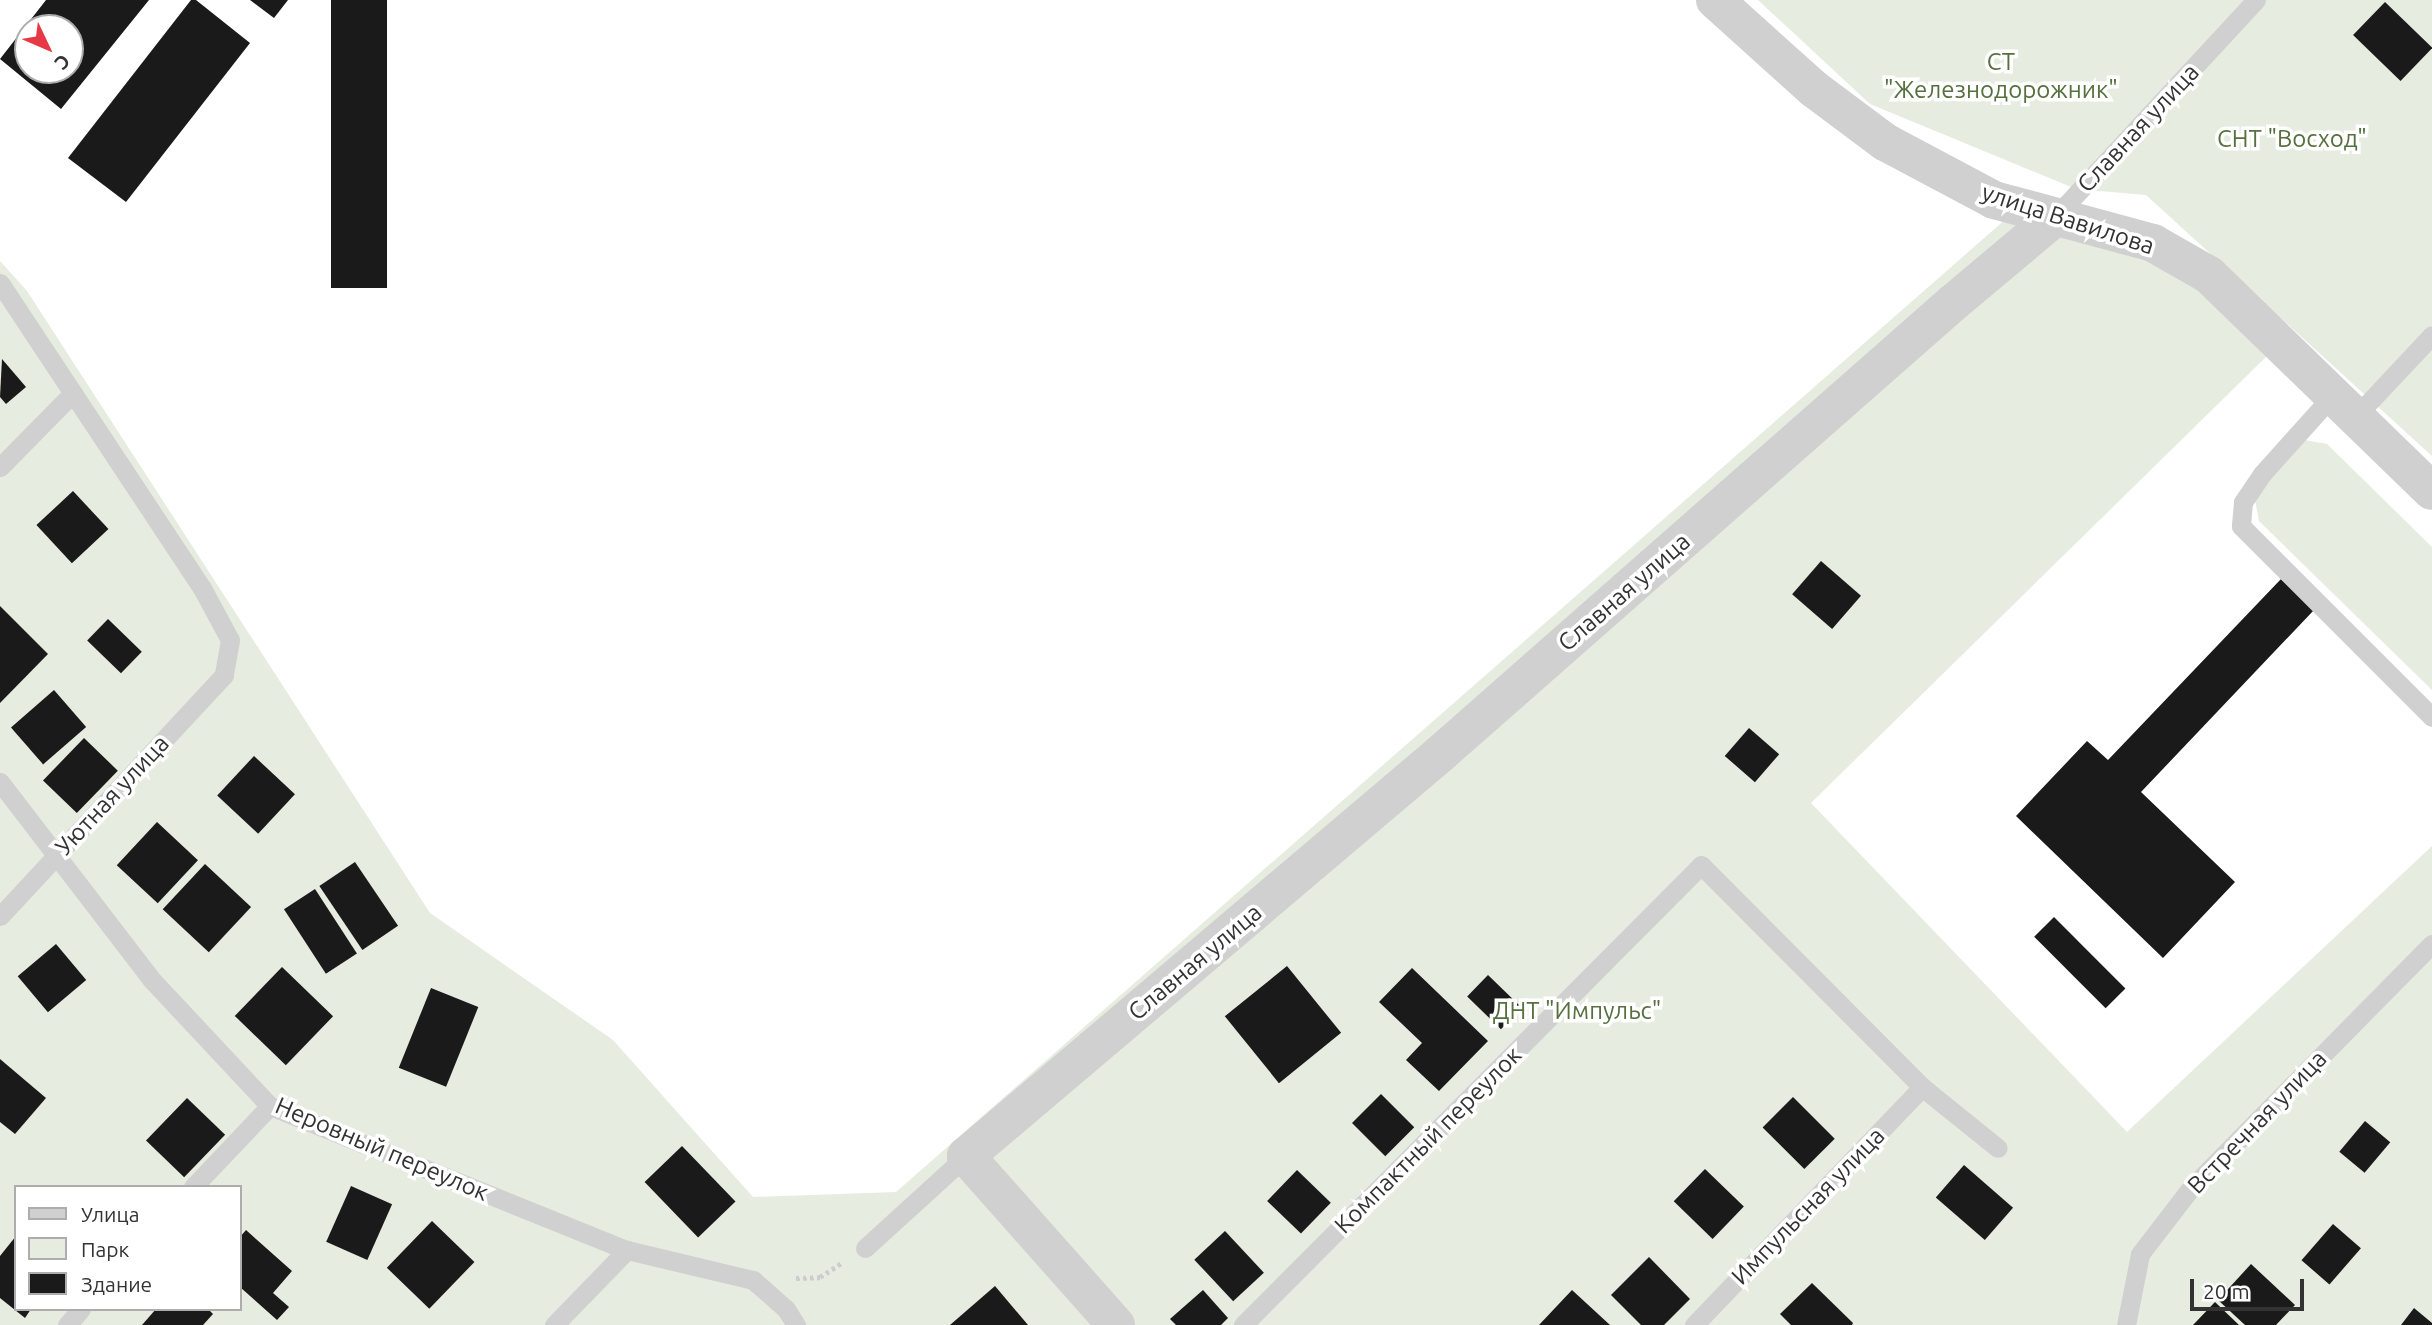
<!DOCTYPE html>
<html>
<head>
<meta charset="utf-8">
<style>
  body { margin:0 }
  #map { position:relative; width:2432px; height:1325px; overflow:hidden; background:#fff; font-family:Ubuntu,sans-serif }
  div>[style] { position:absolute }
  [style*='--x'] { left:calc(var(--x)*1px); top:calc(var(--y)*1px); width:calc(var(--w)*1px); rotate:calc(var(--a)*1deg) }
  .green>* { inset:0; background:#e6ecdf }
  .building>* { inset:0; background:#1a1a1a; transform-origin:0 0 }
  .path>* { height:4.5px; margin-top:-2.25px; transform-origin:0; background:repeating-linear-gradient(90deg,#cdcdcd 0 3.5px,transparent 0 7px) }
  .service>* { height:19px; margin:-9.5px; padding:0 9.5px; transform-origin:9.5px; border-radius:9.5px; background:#d0d0d0 }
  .minor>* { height:38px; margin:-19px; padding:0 19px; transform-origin:19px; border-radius:19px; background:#d0d0d0 }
  .tertiary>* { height:38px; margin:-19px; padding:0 19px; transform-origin:19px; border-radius:19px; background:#d0d0d0 }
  span { translate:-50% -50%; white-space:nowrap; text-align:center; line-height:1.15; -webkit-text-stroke:7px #fff; paint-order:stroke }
  .park-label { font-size:24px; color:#56703f }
  .street-label { font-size:24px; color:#333 }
  .legend { position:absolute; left:14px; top:1185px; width:228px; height:126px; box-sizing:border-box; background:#fff; border:2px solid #adadad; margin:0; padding:9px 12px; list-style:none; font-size:21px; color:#333 }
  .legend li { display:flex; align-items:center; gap:14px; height:35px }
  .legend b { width:35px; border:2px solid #adadad }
  .north { position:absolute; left:14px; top:14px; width:70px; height:70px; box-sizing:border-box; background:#fff; border:2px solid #adadad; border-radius:50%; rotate:134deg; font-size:19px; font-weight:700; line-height:28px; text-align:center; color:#333 }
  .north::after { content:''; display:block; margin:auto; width:24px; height:32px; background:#e63946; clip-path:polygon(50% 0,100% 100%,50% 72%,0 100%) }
  .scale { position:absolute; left:2190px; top:1279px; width:114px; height:32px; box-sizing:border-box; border:4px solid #333; border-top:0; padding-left:9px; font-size:21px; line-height:24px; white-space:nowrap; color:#333; -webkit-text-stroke:5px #fff; paint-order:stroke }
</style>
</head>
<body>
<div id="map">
  <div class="green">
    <div style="clip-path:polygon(1758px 0,2432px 0,2432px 456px,2146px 195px,2076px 189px,1870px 104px)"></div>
    <div style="clip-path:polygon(evenodd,2023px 204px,2140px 225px,2268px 355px,1811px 803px,2127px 1132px,2432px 846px,2432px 1325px,0 1325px,0 261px,27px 291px,430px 913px,613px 1040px,753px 1197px,896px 1192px,2023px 204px,16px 1187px,240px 1187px,240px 1309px,16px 1309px,16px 1187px)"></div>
    <div style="clip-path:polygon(2305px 440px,2327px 444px,2432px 547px,2432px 690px,2259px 521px,2254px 494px)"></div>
  </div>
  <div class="building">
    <div style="clip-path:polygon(evenodd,46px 0,149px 0,61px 109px,0 59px,46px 0,28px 28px,70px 28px,70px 70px,28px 70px,28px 28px)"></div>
    <div style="clip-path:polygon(191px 0,196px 0,250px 43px,126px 202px,68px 158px)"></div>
    <div style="clip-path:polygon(250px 0,288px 0,274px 18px)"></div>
    <div style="left:331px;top:0;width:56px;height:288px"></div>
    <div style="left:2385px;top:2px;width:66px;height:46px;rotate:44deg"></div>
    <div style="clip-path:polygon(2px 359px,26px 387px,6px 404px,0 397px)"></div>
    <div style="left:73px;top:491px;width:52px;height:50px;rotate:47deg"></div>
    <div style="left:1821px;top:561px;width:53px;height:44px;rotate:41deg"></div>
    <div style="clip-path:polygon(2281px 579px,2314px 610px,2141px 792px,2235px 882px,2163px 958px,2016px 816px,2087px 741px,2108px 760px)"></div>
    <div style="clip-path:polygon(0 606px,48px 654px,0 703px)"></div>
    <div style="left:108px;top:619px;width:47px;height:30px;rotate:44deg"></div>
    <div style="left:54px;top:690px;width:49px;height:57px;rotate:49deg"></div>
    <div style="left:1749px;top:728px;width:40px;height:37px;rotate:41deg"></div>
    <div style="left:84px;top:738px;width:47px;height:59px;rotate:44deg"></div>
    <div style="left:254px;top:756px;width:56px;height:54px;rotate:43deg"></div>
    <div style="left:157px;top:822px;width:56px;height:59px;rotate:43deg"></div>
    <div style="left:355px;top:862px;width:77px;height:43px;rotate:56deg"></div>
    <div style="left:205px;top:864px;width:63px;height:62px;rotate:43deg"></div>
    <div style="left:315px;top:889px;width:77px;height:37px;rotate:57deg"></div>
    <div style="left:2054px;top:917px;width:101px;height:28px;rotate:45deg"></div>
    <div style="left:56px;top:944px;width:47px;height:50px;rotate:50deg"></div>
    <div style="left:1287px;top:966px;width:86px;height:80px;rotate:51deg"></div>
    <div style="left:282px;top:967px;width:71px;height:68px;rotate:44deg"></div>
    <div style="clip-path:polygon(1412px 968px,1488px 1041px,1439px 1091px,1406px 1060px,1422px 1043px,1379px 1002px)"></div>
    <div style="left:1488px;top:975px;width:47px;height:30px;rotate:44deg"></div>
    <div style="left:431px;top:988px;width:51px;height:86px;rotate:22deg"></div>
    <div style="clip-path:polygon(0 1059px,46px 1098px,15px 1134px,0 1122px)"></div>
    <div style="left:1381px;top:1094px;width:47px;height:41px;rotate:45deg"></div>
    <div style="left:1793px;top:1097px;width:59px;height:43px;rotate:45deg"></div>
    <div style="left:187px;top:1098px;width:53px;height:59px;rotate:44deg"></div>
    <div style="left:2365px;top:1121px;width:33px;height:40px;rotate:40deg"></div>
    <div style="left:682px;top:1146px;width:77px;height:52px;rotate:46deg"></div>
    <div style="left:1964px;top:1165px;width:65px;height:43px;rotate:41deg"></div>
    <div style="left:1705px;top:1169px;width:54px;height:45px;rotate:44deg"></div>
    <div style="left:1297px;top:1170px;width:47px;height:43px;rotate:44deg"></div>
    <div style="left:351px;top:1186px;width:45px;height:61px;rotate:24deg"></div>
    <div style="left:432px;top:1221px;width:59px;height:65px;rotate:44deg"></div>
    <div style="left:2333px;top:1224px;width:37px;height:48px;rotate:41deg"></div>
    <div style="clip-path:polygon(246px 1230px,292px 1271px,273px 1293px,289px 1307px,277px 1320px,240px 1287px,240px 1237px)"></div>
    <div style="left:1225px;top:1231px;width:57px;height:42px;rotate:47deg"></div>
    <div style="clip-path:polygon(16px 1236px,16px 1309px,31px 1309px,25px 1318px,0 1298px,0 1256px)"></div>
    <div style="clip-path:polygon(1649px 1257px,1690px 1299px,1664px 1325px,1641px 1325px,1611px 1295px)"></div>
    <div style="clip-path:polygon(2251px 1264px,2295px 1305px,2276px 1325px,2245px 1325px,2218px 1300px)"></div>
    <div style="clip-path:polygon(1812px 1283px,1853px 1323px,1852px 1325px,1791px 1325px,1780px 1314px)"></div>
    <div style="clip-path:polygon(995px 1286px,1028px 1325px,950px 1325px)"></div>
    <div style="clip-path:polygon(1203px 1290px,1228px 1318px,1221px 1325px,1176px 1325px,1170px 1319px)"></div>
    <div style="clip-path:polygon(1572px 1290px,1610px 1325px,1539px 1325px)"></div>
    <div style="clip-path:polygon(2215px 1302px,2239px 1325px,2193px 1325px)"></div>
    <div style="clip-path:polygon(2414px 1308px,2432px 1323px,2432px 1325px,2401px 1325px)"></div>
    <div style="clip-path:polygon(156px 1309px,208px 1309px,213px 1314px,203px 1325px,142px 1325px)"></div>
  </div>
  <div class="path">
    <div style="--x:796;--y:1278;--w:24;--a:-2"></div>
    <div style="--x:820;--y:1277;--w:27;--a:-33"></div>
  </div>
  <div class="service">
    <div style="--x:2054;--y:218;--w:297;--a:-47.2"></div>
    <div style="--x:0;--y:283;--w:366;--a:56.5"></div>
    <div style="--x:202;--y:588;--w:59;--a:61.7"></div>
    <div style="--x:230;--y:640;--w:36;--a:100"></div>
    <div style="--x:224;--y:675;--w:329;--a:132.9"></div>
    <div style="--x:2332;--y:396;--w:105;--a:131.9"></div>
    <div style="--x:2262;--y:474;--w:34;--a:124"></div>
    <div style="--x:2243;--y:502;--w:24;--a:95"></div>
    <div style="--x:2241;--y:526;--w:270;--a:45"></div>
    <div style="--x:2355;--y:417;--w:112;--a:-46.8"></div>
    <div style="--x:0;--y:467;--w:104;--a:-45.4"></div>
    <div style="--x:0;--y:782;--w:248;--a:52.5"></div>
    <div style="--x:151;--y:979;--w:174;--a:46.9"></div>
    <div style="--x:270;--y:1106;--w:385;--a:22"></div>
    <div style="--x:627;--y:1250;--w:130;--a:13.4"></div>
    <div style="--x:753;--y:1280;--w:44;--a:41.3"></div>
    <div style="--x:786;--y:1309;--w:19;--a:58"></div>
    <div style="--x:193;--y:1187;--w:112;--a:-46.5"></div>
    <div style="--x:865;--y:1248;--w:137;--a:-42.3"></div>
    <div style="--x:67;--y:1325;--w:21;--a:-49"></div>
    <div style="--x:554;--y:1325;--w:105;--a:-45.8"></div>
    <div style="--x:1243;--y:1325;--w:649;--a:-45.12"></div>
    <div style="--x:1701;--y:865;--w:313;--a:45.1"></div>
    <div style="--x:1922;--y:1087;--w:97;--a:38.8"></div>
    <div style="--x:1694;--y:1325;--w:330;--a:-46.2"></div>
    <div style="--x:2126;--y:1325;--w:72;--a:-78.8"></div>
    <div style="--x:2140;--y:1254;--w:82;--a:-52.4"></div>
    <div style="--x:2190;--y:1189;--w:344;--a:-45.4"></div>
  </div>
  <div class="minor">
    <div style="--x:1116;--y:1325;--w:226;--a:-131.6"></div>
    <div style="--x:966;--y:1156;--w:622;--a:-40.3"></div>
    <div style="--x:1440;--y:754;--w:684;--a:-41.33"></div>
    <div style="--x:1954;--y:302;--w:131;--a:-40"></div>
  </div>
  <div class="tertiary">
    <div style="--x:1715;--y:0;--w:133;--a:42"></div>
    <div style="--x:1814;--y:89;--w:89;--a:36.7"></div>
    <div style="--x:1885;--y:142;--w:123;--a:28"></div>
    <div style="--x:1994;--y:200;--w:165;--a:15.1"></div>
    <div style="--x:2153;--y:243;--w:64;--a:29.7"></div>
    <div style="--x:2209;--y:275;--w:310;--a:44.1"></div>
  </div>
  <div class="park-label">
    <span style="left:2001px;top:76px">СТ<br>"Железнодорожник"</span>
    <span style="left:2292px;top:139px">СНТ "Восход"</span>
    <span style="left:1577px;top:1011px">ДНТ "Импульс"</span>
  </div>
  <div class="street-label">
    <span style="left:2138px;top:128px;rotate:-47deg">Славная улица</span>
    <span style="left:2068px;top:219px;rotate:18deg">улица Вавилова</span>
    <span style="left:1624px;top:592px;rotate:-41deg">Славная улица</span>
    <span style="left:112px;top:795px;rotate:-47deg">Уютная улица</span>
    <span style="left:1195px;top:962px;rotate:-40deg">Славная улица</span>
    <span style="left:2257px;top:1122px;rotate:-46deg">Встречная улица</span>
    <span style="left:1428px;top:1140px;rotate:-45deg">Компактный переулок</span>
    <span style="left:382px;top:1149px;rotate:23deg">Неровный переулок</span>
    <span style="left:1808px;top:1206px;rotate:-46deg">Импульсная улица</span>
  </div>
  <ul class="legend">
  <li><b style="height:9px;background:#d0d0d0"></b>Улица</li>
  <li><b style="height:19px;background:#e6ecdf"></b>Парк</li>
  <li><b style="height:19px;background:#1a1a1a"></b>Здание</li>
  </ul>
  <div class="north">С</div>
  <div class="scale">20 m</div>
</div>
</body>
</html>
